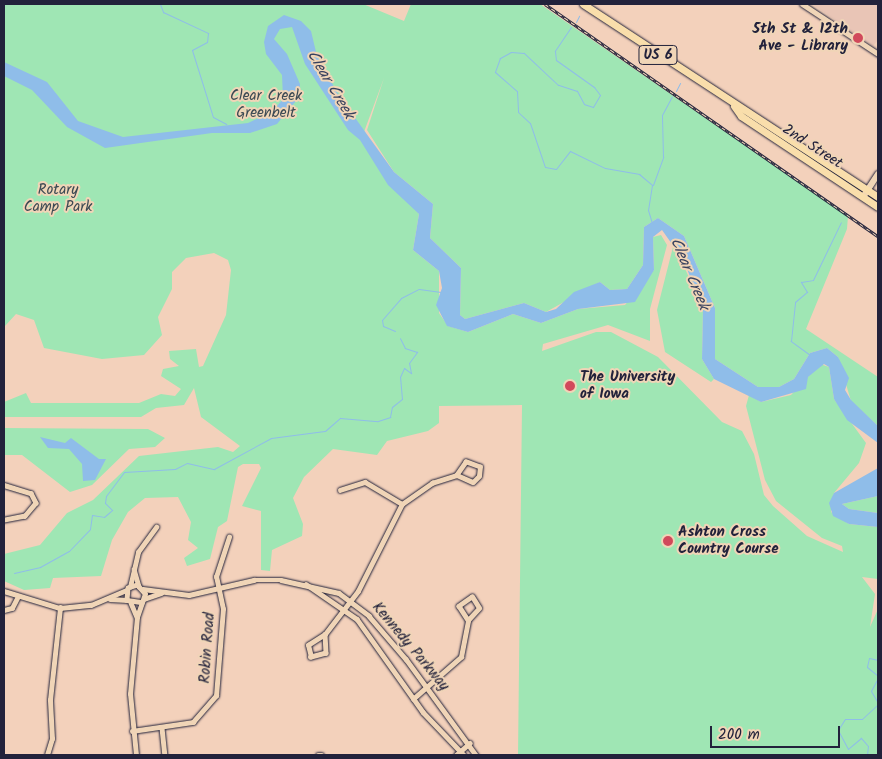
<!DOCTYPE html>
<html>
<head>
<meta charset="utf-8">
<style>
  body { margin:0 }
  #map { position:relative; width:882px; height:759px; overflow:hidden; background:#f3d1bb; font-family:Kalam,sans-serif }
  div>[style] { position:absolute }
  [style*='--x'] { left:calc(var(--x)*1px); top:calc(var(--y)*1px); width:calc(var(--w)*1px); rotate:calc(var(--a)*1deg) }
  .built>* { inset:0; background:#e9c5b6 }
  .green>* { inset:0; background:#9fe6b4 }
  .water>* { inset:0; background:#8fbde9 }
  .stream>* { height:1px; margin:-0.5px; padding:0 0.5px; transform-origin:0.5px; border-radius:0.5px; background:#8fbde9 }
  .roads { filter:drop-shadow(0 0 1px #22223b) drop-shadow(0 0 1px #22223b) }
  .minor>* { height:4.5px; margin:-2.25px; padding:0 2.25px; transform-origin:2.25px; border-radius:2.25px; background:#f0d5b7 }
  .tertiary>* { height:5px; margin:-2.5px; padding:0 2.5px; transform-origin:2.5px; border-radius:2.5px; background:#f0d5b7 }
  .secondary>* { height:6px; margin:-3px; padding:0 3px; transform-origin:3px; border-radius:3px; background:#f0d5b7 }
  .primary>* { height:7px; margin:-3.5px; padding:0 3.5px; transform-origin:3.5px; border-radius:3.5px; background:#f9deab }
  .rail>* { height:3px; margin-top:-1.5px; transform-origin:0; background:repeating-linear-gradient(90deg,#f0d5b7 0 4px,#22223b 0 8px); box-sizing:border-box; border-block:1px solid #22223b }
  .dots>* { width:14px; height:14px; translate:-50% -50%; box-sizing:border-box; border:2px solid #f0d5b7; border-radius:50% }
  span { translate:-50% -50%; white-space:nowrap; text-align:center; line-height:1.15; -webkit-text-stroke:4px #f0d5b7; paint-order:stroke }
  .shield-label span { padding:1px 4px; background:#f0d5b7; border:1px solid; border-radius:4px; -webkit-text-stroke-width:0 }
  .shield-label { font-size:14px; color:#22223b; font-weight:700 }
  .poi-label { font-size:15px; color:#22223b; font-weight:700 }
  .right { translate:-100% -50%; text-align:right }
  .left { translate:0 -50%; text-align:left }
  .park-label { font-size:15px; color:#3b4953 }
  .street-label { font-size:15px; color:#22223b }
  .water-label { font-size:16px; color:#38415e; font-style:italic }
  .frame { position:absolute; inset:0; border:5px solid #22223b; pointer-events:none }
  .scale { position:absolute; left:710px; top:726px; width:130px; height:22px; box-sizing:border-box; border:2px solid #22223b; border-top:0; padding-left:6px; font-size:15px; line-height:18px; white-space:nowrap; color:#22223b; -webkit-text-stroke:4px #f0d5b7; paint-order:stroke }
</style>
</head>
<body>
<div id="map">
  <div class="built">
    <div style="clip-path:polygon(812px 4px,878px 4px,878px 40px,873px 46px)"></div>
  </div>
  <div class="green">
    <div style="clip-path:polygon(4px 4px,363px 4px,404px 21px,411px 4px,540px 4px,848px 216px,847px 229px,806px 329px,878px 377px,878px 426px,851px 401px,838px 357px,827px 348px,810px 353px,794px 379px,779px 387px,758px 387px,715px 359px,715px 308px,684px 236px,658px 218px,644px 227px,643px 265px,627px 289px,610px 290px,600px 282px,546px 312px,524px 303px,465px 319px,460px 315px,461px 268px,430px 238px,433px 204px,394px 172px,367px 130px,384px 78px,361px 140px,419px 214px,413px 250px,439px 271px,439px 313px,448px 326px,468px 332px,513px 314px,541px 323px,578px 309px,625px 305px,654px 270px,653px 237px,661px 235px,667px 245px,650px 309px,650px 341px,608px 325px,543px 344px,542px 351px,596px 332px,611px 332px,658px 357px,722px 422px,742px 431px,754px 454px,764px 495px,773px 506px,807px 536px,843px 552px,842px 546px,822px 538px,776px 501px,765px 480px,746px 406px,749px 395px,761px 402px,791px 395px,820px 364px,829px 367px,834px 399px,866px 443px,859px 463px,834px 493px,831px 512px,849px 524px,878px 527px,878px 579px,862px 577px,875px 594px,870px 627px,878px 609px,878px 755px,518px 755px,522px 405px,439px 406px,439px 423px,428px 431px,387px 441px,377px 455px,333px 449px,304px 477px,293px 498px,303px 524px,302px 536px,272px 550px,270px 571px,261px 570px,261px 511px,242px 506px,261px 468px,259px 464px,243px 464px,238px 467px,227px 521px,218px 527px,210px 559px,187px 566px,184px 558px,198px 548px,188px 540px,191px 522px,178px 497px,145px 498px,128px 512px,112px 540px,101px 576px,53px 578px,50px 588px,24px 590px,4px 581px,4px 554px,40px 545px,67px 513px,93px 500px,139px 456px,218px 447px,233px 452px,240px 446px,201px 417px,194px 388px,184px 405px,156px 408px,141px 417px,4px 417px,4px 402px,26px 393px,31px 403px,139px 403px,161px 394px,175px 396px,181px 389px,161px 376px,163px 369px,179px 366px,170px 359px,169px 351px,196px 349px,199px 367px,203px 366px,226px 315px,231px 270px,228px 260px,214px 253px,186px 258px,172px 272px,172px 289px,158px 317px,162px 335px,144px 355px,102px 359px,44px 348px,34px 320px,16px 314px,5px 326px,4px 348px)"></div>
    <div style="clip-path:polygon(674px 243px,703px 310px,702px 359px,714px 379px,711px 382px,665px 352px,657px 310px)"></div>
    <div style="clip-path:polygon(4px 428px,148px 429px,165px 438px,155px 447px,129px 449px,92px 485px,70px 492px,22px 455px,4px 455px)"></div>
    <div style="clip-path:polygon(878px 496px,878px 513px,849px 509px,842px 504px)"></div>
  </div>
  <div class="water">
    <div style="clip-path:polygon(284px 15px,301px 21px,311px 31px,317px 56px,338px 94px,394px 172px,433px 204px,430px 238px,461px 268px,460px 315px,465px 319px,524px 303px,546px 312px,556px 309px,574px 292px,600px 282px,610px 290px,627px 289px,643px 265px,644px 227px,658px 218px,684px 236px,715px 308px,715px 359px,758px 387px,779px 387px,794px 379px,810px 353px,827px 348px,838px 357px,849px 378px,845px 390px,851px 400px,878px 426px,878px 443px,847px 420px,834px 399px,829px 367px,824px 364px,808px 377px,806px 389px,761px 402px,714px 379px,702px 359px,703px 310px,684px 261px,662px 230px,653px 237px,654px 270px,635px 302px,578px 309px,541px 323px,513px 314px,468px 332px,447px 326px,436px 305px,442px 288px,439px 271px,413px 250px,419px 214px,388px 185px,360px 140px,348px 130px,305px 64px,292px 27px,280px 29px,274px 39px,287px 54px,300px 84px,300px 96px,277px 124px,250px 133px,212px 133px,105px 148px,67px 127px,32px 90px,4px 76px,4px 62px,47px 82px,78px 121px,123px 137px,248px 123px,272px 112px,283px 99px,282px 75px,266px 54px,264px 42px,268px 26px)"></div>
    <div style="clip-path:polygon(40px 437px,65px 443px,71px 438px,99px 459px,106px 459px,95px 480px,83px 481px,82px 464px,69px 449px,48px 448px)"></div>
    <div style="clip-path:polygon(878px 468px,878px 496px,842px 504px,849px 509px,878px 513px,878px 527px,849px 524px,833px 516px,829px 503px,834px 493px)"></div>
  </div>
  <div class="stream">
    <div style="--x:160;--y:4;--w:9;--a:69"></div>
    <div style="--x:163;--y:12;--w:50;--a:25"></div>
    <div style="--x:208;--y:33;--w:9;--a:96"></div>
    <div style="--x:207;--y:42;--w:17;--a:152"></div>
    <div style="--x:192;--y:50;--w:70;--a:72.6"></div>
    <div style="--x:213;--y:117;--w:15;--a:28"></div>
    <div style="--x:576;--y:22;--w:7;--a:-63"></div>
    <div style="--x:571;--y:27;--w:29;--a:124"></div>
    <div style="--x:555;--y:51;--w:9;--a:84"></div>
    <div style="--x:556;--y:60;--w:47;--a:35.4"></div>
    <div style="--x:594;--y:87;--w:10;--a:53"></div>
    <div style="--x:600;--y:95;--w:14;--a:120"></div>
    <div style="--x:593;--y:107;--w:9;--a:-162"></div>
    <div style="--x:584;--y:104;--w:15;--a:-118"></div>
    <div style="--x:577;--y:91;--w:20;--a:-162"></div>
    <div style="--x:558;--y:85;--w:47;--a:-136.7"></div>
    <div style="--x:524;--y:53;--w:13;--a:-176"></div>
    <div style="--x:511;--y:52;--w:13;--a:151"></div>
    <div style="--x:500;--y:58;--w:15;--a:110"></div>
    <div style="--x:495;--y:72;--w:29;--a:41"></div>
    <div style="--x:517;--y:91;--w:21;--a:87"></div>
    <div style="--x:518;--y:112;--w:16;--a:43"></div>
    <div style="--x:530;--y:123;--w:46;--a:71.2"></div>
    <div style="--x:545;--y:167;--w:11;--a:10"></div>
    <div style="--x:556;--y:169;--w:23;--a:-52"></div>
    <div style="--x:570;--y:151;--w:39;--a:26"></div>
    <div style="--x:605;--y:168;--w:35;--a:10"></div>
    <div style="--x:639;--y:174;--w:17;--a:40"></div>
    <div style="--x:652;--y:185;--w:25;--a:99"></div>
    <div style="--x:648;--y:210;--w:14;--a:73"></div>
    <div style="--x:676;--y:91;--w:9;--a:-63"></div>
    <div style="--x:653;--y:185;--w:30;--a:-70"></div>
    <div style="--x:663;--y:157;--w:42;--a:-91.4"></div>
    <div style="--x:662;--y:115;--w:21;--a:-62"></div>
    <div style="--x:395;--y:331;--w:13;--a:-157"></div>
    <div style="--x:383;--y:326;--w:6;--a:-99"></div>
    <div style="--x:382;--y:320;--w:29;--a:-49"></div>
    <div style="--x:401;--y:298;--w:20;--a:-27"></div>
    <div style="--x:419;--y:289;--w:22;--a:8"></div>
    <div style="--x:810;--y:355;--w:24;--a:-144"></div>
    <div style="--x:791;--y:341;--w:39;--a:-84"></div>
    <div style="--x:795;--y:302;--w:16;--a:-40"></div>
    <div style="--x:807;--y:292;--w:12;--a:-121"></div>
    <div style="--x:801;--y:282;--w:12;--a:-9"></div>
    <div style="--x:813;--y:280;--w:64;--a:-64.2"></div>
    <div style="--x:14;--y:573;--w:27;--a:-13"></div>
    <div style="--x:40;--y:567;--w:33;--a:-29"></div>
    <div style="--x:69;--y:551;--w:30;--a:-46"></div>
    <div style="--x:90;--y:529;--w:14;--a:-82"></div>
    <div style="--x:92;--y:515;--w:12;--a:9"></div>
    <div style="--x:104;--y:517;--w:11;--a:-41"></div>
    <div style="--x:112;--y:510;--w:10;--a:-135"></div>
    <div style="--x:105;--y:503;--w:7;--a:-82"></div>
    <div style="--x:106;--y:496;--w:30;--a:-53"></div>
    <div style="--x:124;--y:472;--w:51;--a:-3.4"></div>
    <div style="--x:175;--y:469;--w:13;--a:-27"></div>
    <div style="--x:187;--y:463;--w:28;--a:13"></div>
    <div style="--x:214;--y:469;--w:65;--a:-28.5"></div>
    <div style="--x:271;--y:438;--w:54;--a:-7.4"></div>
    <div style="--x:325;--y:431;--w:20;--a:-41"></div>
    <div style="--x:340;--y:418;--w:38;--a:5"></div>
    <div style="--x:378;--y:421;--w:13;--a:-18"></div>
    <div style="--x:390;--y:417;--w:10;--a:-79"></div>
    <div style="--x:392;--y:407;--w:13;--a:-39"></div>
    <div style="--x:402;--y:399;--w:22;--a:-95"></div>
    <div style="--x:400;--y:377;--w:10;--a:-66"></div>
    <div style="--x:404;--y:368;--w:9;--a:36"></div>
    <div style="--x:411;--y:373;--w:10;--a:-101"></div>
    <div style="--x:409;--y:363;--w:14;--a:-54"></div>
    <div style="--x:417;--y:352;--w:13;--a:-162"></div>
    <div style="--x:405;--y:348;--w:11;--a:-117"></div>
    <div style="--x:878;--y:660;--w:9;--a:-167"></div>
    <div style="--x:869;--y:658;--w:9;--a:103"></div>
    <div style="--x:867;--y:667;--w:14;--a:39"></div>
    <div style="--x:878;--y:703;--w:14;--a:-120"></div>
    <div style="--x:871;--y:691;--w:15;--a:-62"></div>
    <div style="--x:867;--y:755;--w:9;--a:-84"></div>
    <div style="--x:868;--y:746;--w:11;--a:-131"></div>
    <div style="--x:861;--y:738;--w:17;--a:140"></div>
    <div style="--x:848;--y:749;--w:21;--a:-118"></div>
    <div style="--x:838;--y:730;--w:13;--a:-58"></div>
    <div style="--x:845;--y:719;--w:17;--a:0"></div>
    <div style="--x:862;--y:719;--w:22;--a:-43"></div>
  </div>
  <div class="roads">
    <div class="minor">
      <div style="--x:4;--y:485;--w:28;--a:17"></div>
      <div style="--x:31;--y:493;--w:11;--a:63"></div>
      <div style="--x:36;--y:503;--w:17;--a:130"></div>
      <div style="--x:25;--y:516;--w:21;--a:169"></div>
      <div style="--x:340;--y:490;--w:26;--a:-18"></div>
      <div style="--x:365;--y:482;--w:43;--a:30.7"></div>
      <div style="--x:134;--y:569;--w:18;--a:74"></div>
      <div style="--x:306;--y:584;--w:62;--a:34.5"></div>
      <div style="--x:357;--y:619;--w:114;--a:54.6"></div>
      <div style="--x:423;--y:712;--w:59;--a:46.4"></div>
      <div style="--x:130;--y:587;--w:36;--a:-77"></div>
      <div style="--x:138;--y:552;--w:31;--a:-54"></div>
      <div style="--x:143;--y:589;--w:46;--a:7.4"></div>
      <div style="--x:189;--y:595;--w:67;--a:-13"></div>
      <div style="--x:254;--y:580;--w:27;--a:0"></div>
      <div style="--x:281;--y:580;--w:59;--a:12.6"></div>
      <div style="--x:339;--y:593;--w:38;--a:37"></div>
      <div style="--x:369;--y:616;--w:57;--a:49.3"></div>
      <div style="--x:406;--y:659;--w:119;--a:53.9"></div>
      <div style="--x:4;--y:591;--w:59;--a:16.9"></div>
      <div style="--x:60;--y:608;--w:31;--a:-6"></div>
      <div style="--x:91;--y:605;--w:38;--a:-23"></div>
      <div style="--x:110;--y:599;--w:17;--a:3"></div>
      <div style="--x:144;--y:599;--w:18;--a:-19"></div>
      <div style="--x:131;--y:603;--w:15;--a:67"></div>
      <div style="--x:4;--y:610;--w:8;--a:-14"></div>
      <div style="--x:12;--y:608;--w:13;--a:-63"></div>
      <div style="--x:325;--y:634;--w:19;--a:87"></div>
      <div style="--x:326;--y:653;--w:16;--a:165"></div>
      <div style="--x:311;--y:657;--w:12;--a:-104"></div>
      <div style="--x:308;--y:645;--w:20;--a:-33"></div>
      <div style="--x:325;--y:634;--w:54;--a:-52.5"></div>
      <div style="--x:358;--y:591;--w:97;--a:-63.2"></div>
      <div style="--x:402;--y:504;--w:37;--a:-35"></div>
      <div style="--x:432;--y:483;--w:26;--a:-18"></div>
      <div style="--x:457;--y:475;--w:17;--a:24"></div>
      <div style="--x:473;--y:482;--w:8;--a:-45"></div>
      <div style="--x:479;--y:476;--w:9;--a:-84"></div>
      <div style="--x:480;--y:467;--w:15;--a:-160"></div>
      <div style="--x:466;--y:462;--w:16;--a:125"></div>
      <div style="--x:413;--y:699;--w:64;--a:-41.2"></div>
      <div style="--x:461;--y:657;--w:38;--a:-79"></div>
      <div style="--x:468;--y:620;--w:16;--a:-47"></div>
      <div style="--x:479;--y:608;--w:13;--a:-122"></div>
      <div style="--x:472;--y:597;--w:16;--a:145"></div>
      <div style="--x:459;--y:606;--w:17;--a:57"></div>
      <div style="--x:162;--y:728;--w:27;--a:84"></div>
      <div style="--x:132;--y:731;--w:62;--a:-8.4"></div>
      <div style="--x:193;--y:722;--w:35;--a:-49"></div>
      <div style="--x:216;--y:696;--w:87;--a:-85.4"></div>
      <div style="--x:223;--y:609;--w:33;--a:-102"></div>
      <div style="--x:216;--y:577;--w:42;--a:-72"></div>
      <div style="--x:47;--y:755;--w:17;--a:-73"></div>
      <div style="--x:52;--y:739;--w:39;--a:-93"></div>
      <div style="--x:50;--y:700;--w:93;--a:-83.8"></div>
      <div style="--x:136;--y:755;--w:61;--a:-95.6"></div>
      <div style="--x:130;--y:694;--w:77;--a:-84.8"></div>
      <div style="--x:137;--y:617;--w:24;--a:-71"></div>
      <div style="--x:145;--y:594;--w:12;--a:-132"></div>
      <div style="--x:137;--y:585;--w:9;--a:162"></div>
      <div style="--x:128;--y:588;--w:12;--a:95"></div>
      <div style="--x:127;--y:600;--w:15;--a:8"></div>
      <div style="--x:318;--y:755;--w:4;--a:0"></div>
      <div style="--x:456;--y:755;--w:18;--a:-41"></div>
    </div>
    <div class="tertiary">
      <div style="--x:802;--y:4;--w:91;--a:33.3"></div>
    </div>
    <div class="secondary">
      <div style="--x:865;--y:194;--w:24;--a:-57"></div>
    </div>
    <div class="primary">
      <div style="--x:583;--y:4;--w:353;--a:33.2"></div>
      <div style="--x:734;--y:106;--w:12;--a:55"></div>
      <div style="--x:741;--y:116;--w:164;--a:33.6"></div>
    </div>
  </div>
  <div class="rail">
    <div style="--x:545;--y:4;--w:406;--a:34.9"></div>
  </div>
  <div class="dots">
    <div style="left:858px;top:38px;background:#d1495b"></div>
    <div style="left:570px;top:386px;background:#d1495b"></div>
    <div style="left:668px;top:541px;background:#d1495b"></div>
  </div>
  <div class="shield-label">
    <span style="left:658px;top:55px">US 6</span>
  </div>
  <div class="poi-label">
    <span class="right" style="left:848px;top:38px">5th St &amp; 12th<br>Ave - Library</span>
    <span class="left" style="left:580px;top:386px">The University<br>of Iowa</span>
    <span class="left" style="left:678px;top:541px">Ashton Cross<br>Country Course</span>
  </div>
  <div class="park-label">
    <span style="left:266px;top:105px">Clear Creek<br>Greenbelt</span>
    <span style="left:58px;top:199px">Rotary<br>Camp Park</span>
  </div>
  <div class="street-label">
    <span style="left:812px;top:147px;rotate:33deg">2nd Street</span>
    <span style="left:410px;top:647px;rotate:50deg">Kennedy Parkway</span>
    <span style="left:208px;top:648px;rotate:-86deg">Robin Road</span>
  </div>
  <div class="water-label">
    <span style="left:330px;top:85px;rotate:59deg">Clear Creek</span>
    <span style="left:689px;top:274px;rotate:67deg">Clear Creek</span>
  </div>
  <div class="frame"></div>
  <div class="scale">200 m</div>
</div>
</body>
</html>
